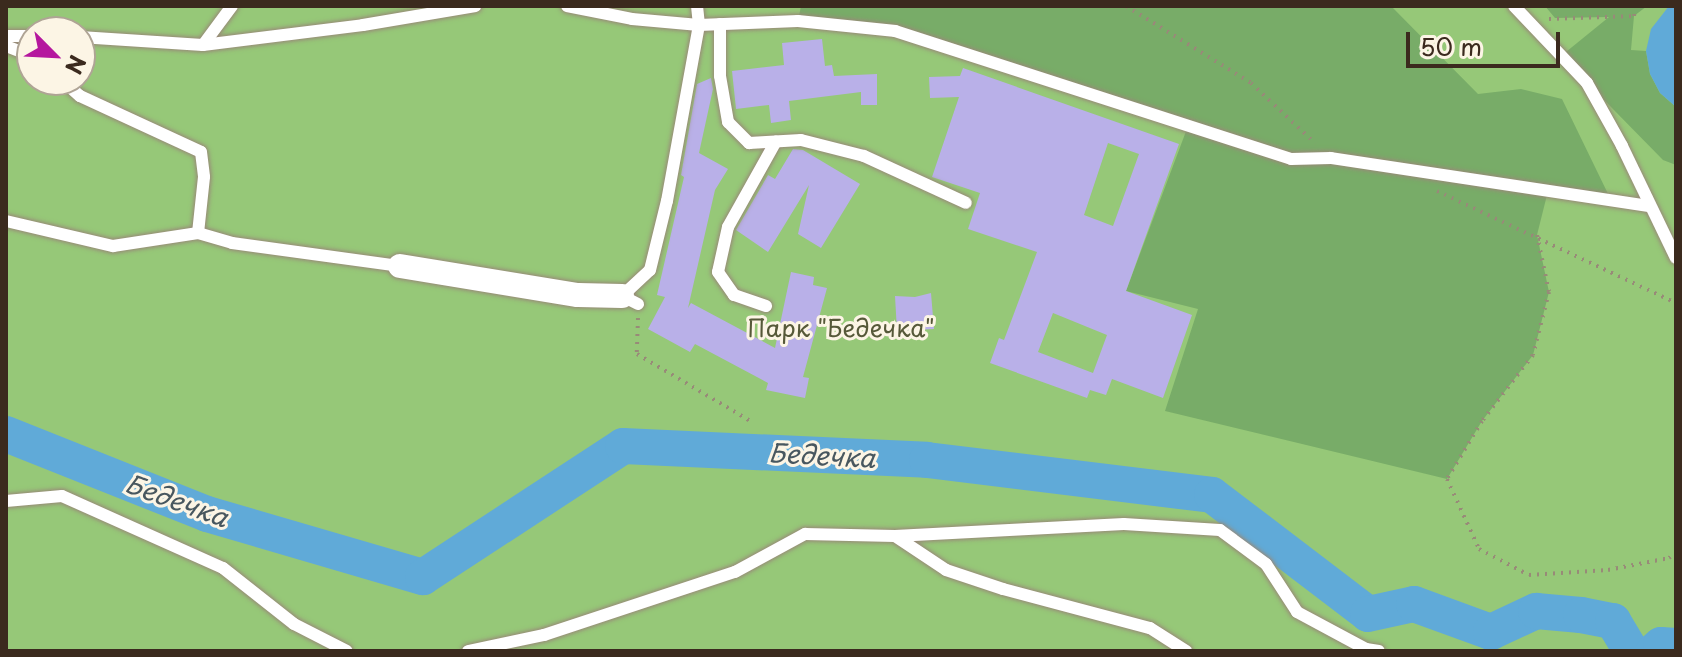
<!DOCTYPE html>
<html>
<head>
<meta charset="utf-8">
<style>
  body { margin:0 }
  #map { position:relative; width:1682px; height:657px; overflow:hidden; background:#f4ebd3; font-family:"Playpen Sans",sans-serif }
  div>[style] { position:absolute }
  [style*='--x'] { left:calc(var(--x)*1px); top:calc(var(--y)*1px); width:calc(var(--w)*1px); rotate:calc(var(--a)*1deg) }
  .green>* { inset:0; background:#96c878 }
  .forest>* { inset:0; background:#78ac68 }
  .water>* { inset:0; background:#60aad8 }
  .river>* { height:36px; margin:-18px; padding:0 18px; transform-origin:18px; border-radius:18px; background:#60aad8 }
  .building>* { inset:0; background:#b9b0e8 }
  .path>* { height:4px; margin-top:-2px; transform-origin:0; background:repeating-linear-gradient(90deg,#988a78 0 2px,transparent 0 8px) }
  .roads { filter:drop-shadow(0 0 2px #988a78) drop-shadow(0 0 2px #988a78) }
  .lane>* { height:12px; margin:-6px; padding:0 6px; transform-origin:6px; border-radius:6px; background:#fff }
  .street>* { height:24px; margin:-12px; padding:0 12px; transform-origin:12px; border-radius:12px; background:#fff }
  span { translate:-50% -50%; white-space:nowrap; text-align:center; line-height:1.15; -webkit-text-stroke:6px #fcf5e5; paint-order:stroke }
  .park-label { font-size:24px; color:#565939 }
  .water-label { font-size:26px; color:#48575f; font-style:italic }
  .frame { position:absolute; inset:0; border:8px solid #3b2a1e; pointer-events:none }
  .north { position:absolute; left:16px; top:16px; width:80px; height:80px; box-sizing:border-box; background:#fcf5e5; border:2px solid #afa495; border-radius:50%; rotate:114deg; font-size:22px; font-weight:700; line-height:32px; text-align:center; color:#3b2a1e }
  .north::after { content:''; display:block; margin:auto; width:28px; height:36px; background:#b5179e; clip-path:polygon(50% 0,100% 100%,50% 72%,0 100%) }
  .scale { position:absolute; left:1406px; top:32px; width:154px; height:36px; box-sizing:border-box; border:4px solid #3b2a1e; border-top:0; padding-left:10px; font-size:24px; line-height:28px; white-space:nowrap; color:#3b2a1e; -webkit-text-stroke:6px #fcf5e5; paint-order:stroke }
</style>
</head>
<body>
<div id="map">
  <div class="green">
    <div style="clip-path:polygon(evenodd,6px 6px,1676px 6px,1676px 651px,6px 651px,6px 6px,32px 32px,80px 32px,80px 80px,32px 80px,32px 32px)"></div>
  </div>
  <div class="forest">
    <div style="clip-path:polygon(801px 6px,1391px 6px,1478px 94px,1521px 89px,1562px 99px,1611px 200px,1548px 191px,1537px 235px,1549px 292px,1533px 355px,1482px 421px,1447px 479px,1165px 411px,1198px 309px,1126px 291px,1188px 126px,895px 31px,798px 21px)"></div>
    <div style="clip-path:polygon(1545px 6px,1647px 6px,1634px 16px,1631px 50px,1646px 51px,1650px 74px,1660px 93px,1676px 107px,1676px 165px,1663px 160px,1561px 56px,1609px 17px,1555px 18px)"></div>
  </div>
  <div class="water">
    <div style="clip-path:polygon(1669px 6px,1676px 6px,1676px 107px,1660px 93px,1650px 74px,1646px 51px,1651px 29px)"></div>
  </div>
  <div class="river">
    <div style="--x:6;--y:434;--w:216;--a:21.7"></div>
    <div style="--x:207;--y:514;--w:225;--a:16.3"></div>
    <div style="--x:423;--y:577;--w:239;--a:-33.2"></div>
    <div style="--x:623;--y:446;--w:304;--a:2.6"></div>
    <div style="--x:927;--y:460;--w:287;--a:7"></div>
    <div style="--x:1212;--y:495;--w:196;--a:37.3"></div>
    <div style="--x:1368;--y:614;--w:47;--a:-12.3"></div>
    <div style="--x:1414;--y:604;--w:82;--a:20"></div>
    <div style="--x:1491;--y:632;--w:50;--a:-25"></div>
    <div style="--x:1536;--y:611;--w:45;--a:5.1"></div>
    <div style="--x:1581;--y:615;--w:33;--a:11"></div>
    <div style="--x:1613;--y:621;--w:35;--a:59"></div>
    <div style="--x:1654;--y:651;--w:9;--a:-41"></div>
    <div style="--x:1661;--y:645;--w:15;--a:4"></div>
  </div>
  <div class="building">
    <div style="clip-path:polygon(822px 39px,825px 66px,832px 65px,834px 76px,877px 74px,877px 105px,861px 105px,861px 92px,789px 101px,791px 120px,771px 123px,769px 105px,736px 109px,732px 71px,784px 65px,782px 43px)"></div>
    <div style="clip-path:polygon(evenodd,963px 68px,1179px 144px,1126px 291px,1192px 315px,1163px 398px,1112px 379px,1106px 395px,1090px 390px,1087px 398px,990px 363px,999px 338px,1004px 340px,1037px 252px,968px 229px,980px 193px,932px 177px,959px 97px,930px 98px,929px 77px,960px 76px,963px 68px,1108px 143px,1139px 154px,1113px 226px,1084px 215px,1108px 143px,963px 68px,1053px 313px,1107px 335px,1093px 373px,1038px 352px,1053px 313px)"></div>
    <div style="clip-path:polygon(711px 78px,713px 89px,699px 153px,728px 169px,715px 190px,688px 308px,691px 303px,775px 348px,791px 272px,814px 277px,813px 285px,827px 288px,803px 377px,809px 378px,805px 398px,766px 390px,768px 383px,695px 344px,690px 352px,648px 329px,665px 297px,657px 295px,684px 177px,681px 175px,697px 84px)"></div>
    <div style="clip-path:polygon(793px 149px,803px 150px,860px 184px,821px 248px,798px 234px,809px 185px,768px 252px,736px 230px,768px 175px,775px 179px)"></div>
    <div style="clip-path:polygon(931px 293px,934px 329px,897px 331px,895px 296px,915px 297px)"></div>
  </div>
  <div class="path">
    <div style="--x:1126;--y:6;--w:147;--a:31.6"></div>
    <div style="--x:1251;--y:83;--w:88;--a:43.2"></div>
    <div style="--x:1549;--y:19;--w:85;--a:-2"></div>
    <div style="--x:1634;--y:16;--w:10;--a:-84"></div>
    <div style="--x:1437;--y:191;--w:264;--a:25.1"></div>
    <div style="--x:1537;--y:235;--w:58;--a:78.1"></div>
    <div style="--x:1549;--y:292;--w:65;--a:104.3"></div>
    <div style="--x:1533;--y:355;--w:83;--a:127.7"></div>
    <div style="--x:1482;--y:421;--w:68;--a:121.1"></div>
    <div style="--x:1447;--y:479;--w:77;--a:65.4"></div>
    <div style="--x:1479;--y:549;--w:56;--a:27.5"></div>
    <div style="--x:1529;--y:575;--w:79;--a:-3.6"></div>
    <div style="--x:1608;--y:570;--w:62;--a:-11.1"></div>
    <div style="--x:1669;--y:558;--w:9;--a:-41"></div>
    <div style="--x:638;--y:318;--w:36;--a:92"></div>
    <div style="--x:637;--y:354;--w:134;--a:30.6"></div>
  </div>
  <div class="roads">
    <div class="lane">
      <div style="--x:567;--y:6;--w:66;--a:11.3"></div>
      <div style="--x:632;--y:19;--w:67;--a:5.1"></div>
      <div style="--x:699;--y:25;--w:99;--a:-2.3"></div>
      <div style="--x:798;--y:21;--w:98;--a:5.9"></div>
      <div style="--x:895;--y:31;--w:416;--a:17.9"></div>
      <div style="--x:1291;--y:159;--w:40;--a:-1.4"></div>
      <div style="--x:1331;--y:158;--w:322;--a:8.6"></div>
      <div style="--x:1514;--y:6;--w:106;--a:46.5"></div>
      <div style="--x:1587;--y:83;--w:72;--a:60.9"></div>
      <div style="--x:1622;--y:146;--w:124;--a:64.3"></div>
      <div style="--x:720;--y:24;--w:52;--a:90"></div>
      <div style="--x:720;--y:76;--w:47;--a:80.1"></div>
      <div style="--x:728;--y:122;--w:30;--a:45"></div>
      <div style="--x:749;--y:143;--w:52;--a:-3.3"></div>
      <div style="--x:801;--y:140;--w:65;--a:14.3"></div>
      <div style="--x:864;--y:156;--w:112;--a:24.7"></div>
      <div style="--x:6;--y:36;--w:26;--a:0"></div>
      <div style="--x:80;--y:37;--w:123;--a:3.7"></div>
      <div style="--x:203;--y:45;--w:161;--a:-7.1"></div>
      <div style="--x:363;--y:25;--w:114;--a:-9.6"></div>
      <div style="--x:203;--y:45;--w:49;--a:-53.4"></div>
      <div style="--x:6;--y:46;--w:28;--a:21"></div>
      <div style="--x:62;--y:80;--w:24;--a:42"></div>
      <div style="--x:80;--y:96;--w:133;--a:24.8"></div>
      <div style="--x:201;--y:152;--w:25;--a:83"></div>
      <div style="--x:204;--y:177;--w:56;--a:96.1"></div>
      <div style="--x:6;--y:221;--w:110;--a:13.2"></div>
      <div style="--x:113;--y:246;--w:86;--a:-8.7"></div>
      <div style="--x:198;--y:233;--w:35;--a:16"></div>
      <div style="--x:232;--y:243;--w:170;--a:7.8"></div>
      <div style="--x:638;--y:304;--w:18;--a:-153"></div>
      <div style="--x:622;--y:296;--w:38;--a:-43"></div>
      <div style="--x:650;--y:270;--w:71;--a:-76.2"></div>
      <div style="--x:667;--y:201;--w:179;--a:-79.7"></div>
      <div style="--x:699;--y:25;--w:19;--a:-96"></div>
      <div style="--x:766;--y:306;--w:34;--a:-161"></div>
      <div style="--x:734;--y:295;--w:28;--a:-125"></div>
      <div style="--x:718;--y:272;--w:46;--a:-77.5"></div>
      <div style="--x:728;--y:227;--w:98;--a:-60.8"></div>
      <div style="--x:6;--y:501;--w:56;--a:-5.1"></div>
      <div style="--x:62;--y:496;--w:176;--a:24.1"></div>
      <div style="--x:223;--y:568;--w:90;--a:38.3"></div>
      <div style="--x:294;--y:624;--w:59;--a:27"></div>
      <div style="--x:895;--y:536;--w:61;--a:33.7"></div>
      <div style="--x:946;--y:570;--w:60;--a:18.4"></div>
      <div style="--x:1003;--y:589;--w:152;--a:14.9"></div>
      <div style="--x:1150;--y:628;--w:43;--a:32.6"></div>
      <div style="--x:468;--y:651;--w:78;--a:-11.9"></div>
      <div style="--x:544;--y:635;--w:201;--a:-18.3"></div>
      <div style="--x:735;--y:572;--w:80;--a:-28.5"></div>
      <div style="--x:805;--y:534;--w:90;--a:1.3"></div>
      <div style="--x:895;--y:536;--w:229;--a:-3"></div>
      <div style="--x:1124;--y:524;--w:96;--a:3.6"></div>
      <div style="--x:1220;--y:530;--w:57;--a:36.5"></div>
      <div style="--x:1266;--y:564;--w:57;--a:57.1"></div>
      <div style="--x:1297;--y:612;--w:78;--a:28.2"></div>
      <div style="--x:1366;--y:649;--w:13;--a:9"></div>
    </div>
    <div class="street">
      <div style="--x:400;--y:266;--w:180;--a:9.3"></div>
      <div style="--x:578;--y:295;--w:44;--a:1.3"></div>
    </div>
  </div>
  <div class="park-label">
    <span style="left:841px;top:328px">Парк "Бедечка"</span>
  </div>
  <div class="water-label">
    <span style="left:822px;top:455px;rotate:3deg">Бедечка</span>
    <span style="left:177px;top:500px;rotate:20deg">Бедечка</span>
  </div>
  <div class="frame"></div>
  <div class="north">N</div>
  <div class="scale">50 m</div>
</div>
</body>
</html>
